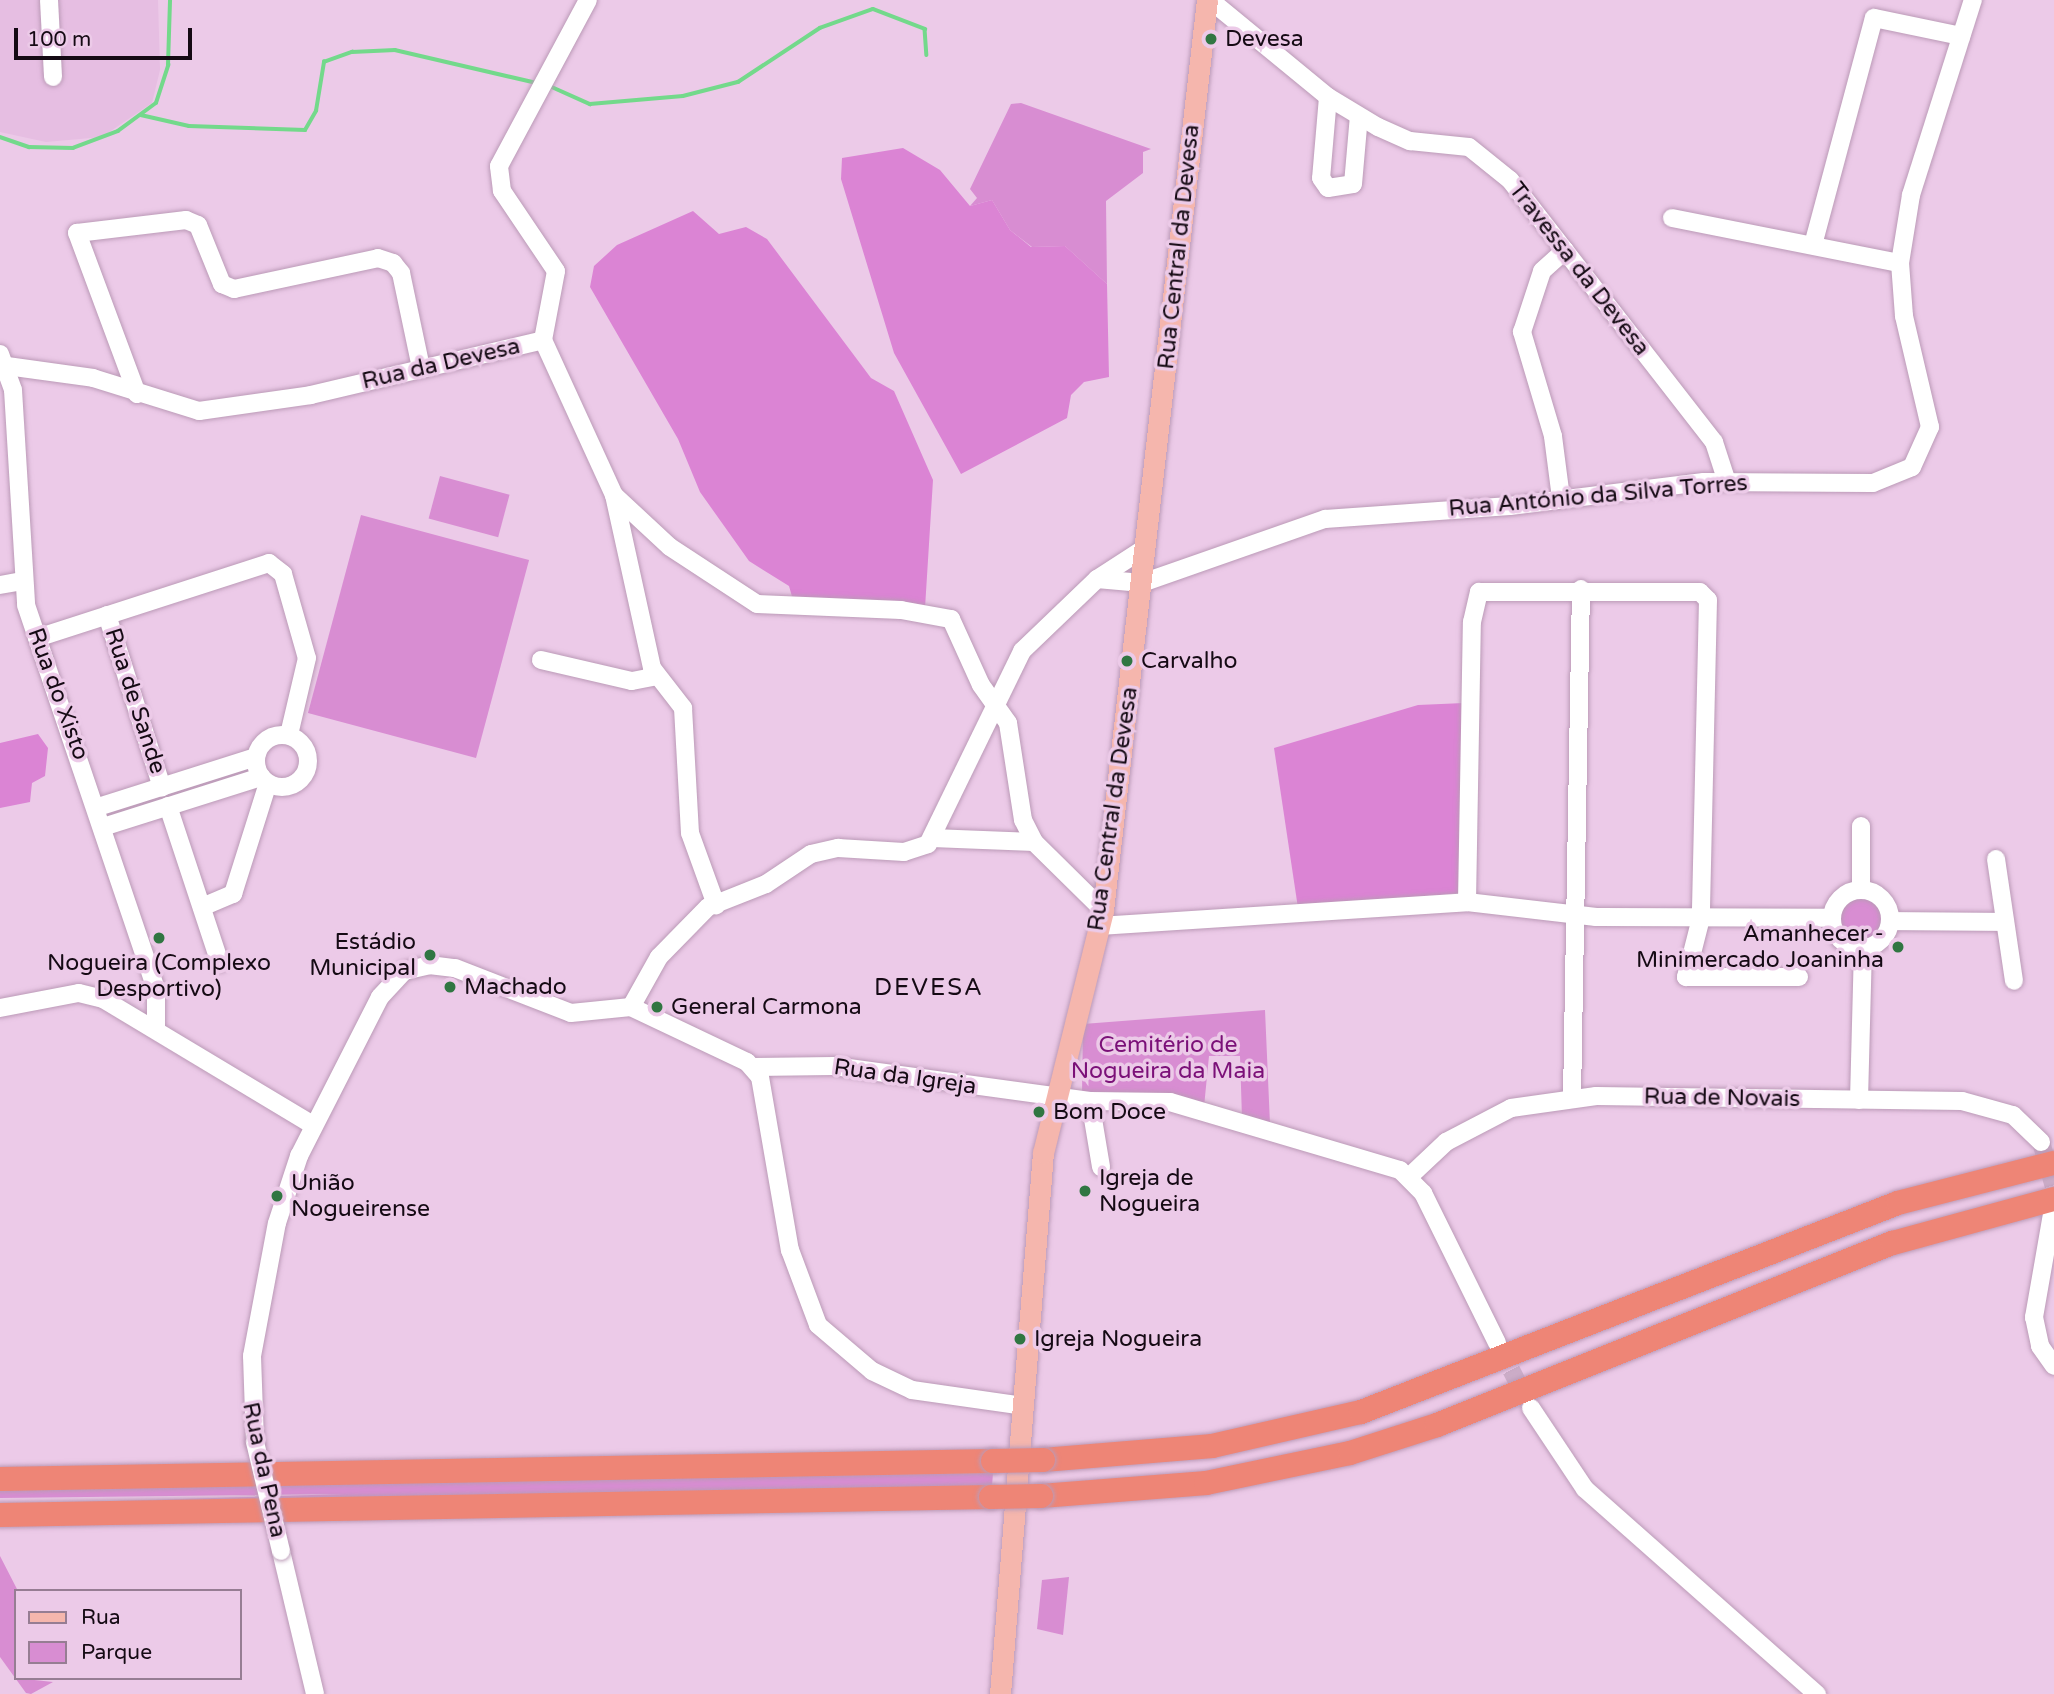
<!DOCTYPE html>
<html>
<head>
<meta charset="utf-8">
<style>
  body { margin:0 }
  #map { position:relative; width:2054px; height:1694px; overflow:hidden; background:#eccae8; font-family:"Varela Round",sans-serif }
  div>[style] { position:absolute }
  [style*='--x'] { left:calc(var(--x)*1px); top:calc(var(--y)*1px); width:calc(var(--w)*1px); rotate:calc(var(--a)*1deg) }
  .built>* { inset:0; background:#e6bee2 }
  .green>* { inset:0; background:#d88dd2; transform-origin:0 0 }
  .round { border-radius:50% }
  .forest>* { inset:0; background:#db84d4 }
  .stream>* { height:3.5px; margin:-1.75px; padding:0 1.75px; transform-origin:1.75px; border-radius:1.75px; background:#73d98b }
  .minor-tunnel>* { height:18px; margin-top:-9px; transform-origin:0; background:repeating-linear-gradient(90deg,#ccadc8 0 18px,transparent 0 27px) }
  .roads { filter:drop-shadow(0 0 2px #bb9ab7) drop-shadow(0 0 2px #bb9ab7) }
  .minor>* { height:18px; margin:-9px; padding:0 9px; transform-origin:9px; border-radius:9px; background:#fff }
  .minor>.ring { margin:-9px; padding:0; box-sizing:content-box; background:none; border:18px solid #fff; border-radius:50% }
  .major>* { height:21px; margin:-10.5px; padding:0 10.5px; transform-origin:10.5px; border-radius:10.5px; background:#f5b6ad }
  .highway>* { height:24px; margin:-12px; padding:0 12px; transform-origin:12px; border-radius:12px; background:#ee8576 }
  .bridges { filter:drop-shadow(0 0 2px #bb9ab7) drop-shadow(0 0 2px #bb9ab7) }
  .minor-bridge>* { height:18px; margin:-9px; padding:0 9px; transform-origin:9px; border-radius:9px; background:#fff }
  .highway-bridge>* { height:24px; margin:-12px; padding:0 12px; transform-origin:12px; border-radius:12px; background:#ee8576 }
  .dots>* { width:19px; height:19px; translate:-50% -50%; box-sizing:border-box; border:4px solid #eccae8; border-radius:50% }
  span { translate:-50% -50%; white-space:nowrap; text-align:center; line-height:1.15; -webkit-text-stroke:7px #eccae8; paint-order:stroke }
  .poi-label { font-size:23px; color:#150a14 }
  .left { translate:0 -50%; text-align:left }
  .right { translate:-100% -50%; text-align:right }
  .street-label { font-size:23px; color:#150a14 }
  .park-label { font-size:23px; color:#7b1078 }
  .neighbourhood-label { font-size:24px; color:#150a14; letter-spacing:2px }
  .legend { position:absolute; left:14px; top:1589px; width:228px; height:91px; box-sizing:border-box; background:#eccae8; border:2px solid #967d93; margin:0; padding:9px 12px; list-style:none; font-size:21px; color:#150a14 }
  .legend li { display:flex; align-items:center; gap:14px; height:35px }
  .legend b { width:35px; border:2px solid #967d93 }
  .scale { position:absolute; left:14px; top:28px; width:178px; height:32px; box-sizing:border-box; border:4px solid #150a14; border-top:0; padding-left:9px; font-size:21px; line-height:24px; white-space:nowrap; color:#150a14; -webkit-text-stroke:5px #eccae8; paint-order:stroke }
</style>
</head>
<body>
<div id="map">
  <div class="built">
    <div style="clip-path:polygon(0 0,158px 0,160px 70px,152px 103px,102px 137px,46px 142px,0 132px)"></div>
  </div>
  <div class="green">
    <div style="clip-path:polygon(1021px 103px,1151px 149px,1143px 152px,1143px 173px,1106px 201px,1107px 284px,1065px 246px,1032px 247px,1010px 230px,992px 200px,970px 206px,977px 198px,970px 189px,1011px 104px)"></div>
    <div style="left:440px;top:476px;width:72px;height:44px;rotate:15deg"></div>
    <div style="left:361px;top:515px;width:174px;height:205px;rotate:15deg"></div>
    <div class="round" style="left:1840px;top:896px;width:46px;height:46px"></div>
    <div style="clip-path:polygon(1265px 1010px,1270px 1124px,1242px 1118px,1240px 1056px,1209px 1056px,1204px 1107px,1082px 1093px,1083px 1024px)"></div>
    <div style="clip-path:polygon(993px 1473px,992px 1486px,16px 1504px,345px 1494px,0 1498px,0 1489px)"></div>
    <div style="clip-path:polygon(0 1556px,18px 1591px,16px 1678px,53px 1682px,31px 1694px,26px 1693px,0 1657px)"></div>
    <div style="clip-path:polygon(1069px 1577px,1063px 1635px,1037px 1629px,1042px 1580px)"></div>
  </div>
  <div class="forest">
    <div style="clip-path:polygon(903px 148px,940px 170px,970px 206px,992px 200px,1010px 230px,1031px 247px,1065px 246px,1107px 284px,1109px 377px,1084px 382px,1071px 395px,1067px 418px,961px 474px,894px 353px,841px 179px,842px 158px)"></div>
    <div style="clip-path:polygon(693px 211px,719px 234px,746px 227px,767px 239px,871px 378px,894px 391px,933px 480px,925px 608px,793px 600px,789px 586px,749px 561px,700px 492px,678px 439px,590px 287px,594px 266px,617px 245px)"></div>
    <div style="clip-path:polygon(1464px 703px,1461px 893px,1298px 908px,1274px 748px,1418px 705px)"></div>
    <div style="clip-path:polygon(38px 734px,48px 748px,45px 776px,32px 783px,30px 802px,0 808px,0 743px)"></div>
  </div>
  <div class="stream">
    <div style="--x:552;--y:87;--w:42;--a:24.1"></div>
    <div style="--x:590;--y:104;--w:93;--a:-4.9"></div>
    <div style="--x:683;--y:96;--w:57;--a:-14.3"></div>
    <div style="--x:738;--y:82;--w:98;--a:-33.4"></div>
    <div style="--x:820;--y:28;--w:56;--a:-19.7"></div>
    <div style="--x:873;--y:9;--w:56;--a:21"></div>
    <div style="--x:925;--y:29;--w:26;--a:86"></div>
    <div style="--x:141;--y:115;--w:49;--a:12.9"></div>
    <div style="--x:189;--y:126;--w:116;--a:2"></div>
    <div style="--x:305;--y:130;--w:22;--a:-60"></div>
    <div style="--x:316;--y:111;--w:50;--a:-80.7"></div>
    <div style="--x:324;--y:62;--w:30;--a:-20"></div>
    <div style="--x:352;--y:52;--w:43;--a:-2.7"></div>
    <div style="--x:395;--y:50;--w:142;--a:13.1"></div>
    <div style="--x:0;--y:137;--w:31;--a:19"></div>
    <div style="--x:29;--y:147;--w:44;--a:1.3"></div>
    <div style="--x:73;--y:148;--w:48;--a:-20.7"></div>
    <div style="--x:118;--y:131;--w:47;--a:-36.4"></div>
    <div style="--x:156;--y:103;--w:40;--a:-72"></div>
    <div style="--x:168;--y:65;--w:65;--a:-88.2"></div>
  </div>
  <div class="minor-tunnel">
    <div style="--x:2041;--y:1142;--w:47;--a:73.9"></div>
    <div style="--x:1499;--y:1346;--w:59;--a:63"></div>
  </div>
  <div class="roads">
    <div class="minor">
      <div style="--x:49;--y:0;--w:77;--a:87"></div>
      <div style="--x:1210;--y:0;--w:153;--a:39.4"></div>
      <div style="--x:1328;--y:97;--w:58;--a:31"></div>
      <div style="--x:1378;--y:127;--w:35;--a:24"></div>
      <div style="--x:1410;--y:141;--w:59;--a:5.8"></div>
      <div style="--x:1469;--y:147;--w:53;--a:38.8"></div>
      <div style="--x:1510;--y:180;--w:332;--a:52.1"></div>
      <div style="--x:1714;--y:442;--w:42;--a:72"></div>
      <div style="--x:1328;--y:97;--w:81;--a:94.9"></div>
      <div style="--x:1321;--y:178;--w:12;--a:55"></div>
      <div style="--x:1328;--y:188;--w:25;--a:-9"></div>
      <div style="--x:1353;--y:184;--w:68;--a:-85"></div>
      <div style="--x:1672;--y:218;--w:232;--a:11.2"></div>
      <div style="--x:1813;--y:245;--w:235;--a:-75"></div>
      <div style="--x:1874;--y:18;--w:89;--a:11.7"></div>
      <div style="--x:543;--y:340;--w:170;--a:65.4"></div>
      <div style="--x:614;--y:495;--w:76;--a:42.9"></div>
      <div style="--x:670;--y:547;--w:104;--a:33.2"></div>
      <div style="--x:757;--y:604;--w:144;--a:2.4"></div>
      <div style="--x:901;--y:610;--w:51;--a:10.2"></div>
      <div style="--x:951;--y:619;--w:72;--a:65.6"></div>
      <div style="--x:981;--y:685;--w:47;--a:54.6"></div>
      <div style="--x:1008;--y:723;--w:98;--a:81.2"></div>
      <div style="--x:1023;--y:820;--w:25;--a:63"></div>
      <div style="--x:1034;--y:842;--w:97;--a:44.6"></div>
      <div style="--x:0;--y:354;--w:38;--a:70"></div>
      <div style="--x:13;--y:390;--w:215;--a:86.5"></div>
      <div style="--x:26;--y:605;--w:406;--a:71.3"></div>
      <div style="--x:156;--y:990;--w:36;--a:90"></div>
      <div style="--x:7;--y:366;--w:87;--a:7.9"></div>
      <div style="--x:93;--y:378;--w:111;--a:17.3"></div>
      <div style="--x:199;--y:411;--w:113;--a:-8.1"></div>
      <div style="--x:311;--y:395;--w:238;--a:-13.3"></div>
      <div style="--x:543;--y:340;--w:70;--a:-79.3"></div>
      <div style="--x:556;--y:271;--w:97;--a:-124"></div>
      <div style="--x:502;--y:191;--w:25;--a:-97"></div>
      <div style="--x:499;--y:166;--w:188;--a:-61.8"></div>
      <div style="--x:137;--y:394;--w:172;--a:-110.4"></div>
      <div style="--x:77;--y:233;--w:110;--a:-6.8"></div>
      <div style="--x:186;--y:220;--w:13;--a:23"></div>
      <div style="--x:198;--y:225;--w:64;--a:67.9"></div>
      <div style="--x:222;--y:284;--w:13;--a:23"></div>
      <div style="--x:234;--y:289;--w:147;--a:-12.1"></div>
      <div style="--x:378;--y:258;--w:16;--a:18"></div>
      <div style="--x:393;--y:263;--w:13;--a:51"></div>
      <div style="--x:401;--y:273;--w:97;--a:78.1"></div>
      <div style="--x:614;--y:495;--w:177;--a:77.6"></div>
      <div style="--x:652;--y:668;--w:51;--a:52.2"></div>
      <div style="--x:683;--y:708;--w:125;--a:86.8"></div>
      <div style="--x:690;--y:833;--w:77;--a:70.1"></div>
      <div style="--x:1561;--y:498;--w:63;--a:-97.4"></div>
      <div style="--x:1553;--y:436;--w:109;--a:-106.6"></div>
      <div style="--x:1522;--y:332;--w:64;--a:-71.8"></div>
      <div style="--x:1542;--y:271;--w:31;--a:-42"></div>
      <div style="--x:1097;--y:579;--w:45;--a:5.1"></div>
      <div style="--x:1142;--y:583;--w:194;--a:-19.3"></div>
      <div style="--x:1325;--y:519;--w:185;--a:-4"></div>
      <div style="--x:1510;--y:506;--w:195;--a:-7.1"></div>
      <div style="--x:1704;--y:482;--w:169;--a:0.3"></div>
      <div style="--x:1873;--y:483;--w:42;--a:-22.3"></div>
      <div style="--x:1912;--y:467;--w:44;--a:-65.8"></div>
      <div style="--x:1930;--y:427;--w:114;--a:-103.2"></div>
      <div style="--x:1904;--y:316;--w:53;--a:-94.3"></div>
      <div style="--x:1900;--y:263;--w:69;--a:-80.8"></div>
      <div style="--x:1911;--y:195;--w:205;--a:-72.4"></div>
      <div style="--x:0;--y:585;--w:22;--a:-10"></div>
      <div style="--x:107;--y:615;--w:181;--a:72.3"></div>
      <div style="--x:37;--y:638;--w:244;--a:-17.9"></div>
      <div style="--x:269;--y:563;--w:18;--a:38"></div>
      <div style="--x:283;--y:574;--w:87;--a:74.1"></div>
      <div style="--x:307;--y:658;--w:79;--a:103.2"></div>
      <div style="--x:541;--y:660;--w:93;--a:13"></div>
      <div style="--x:632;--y:681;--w:25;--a:-11"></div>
      <div class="ring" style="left:256px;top:735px;width:34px;height:34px"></div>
      <div style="--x:168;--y:806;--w:165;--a:71.7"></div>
      <div style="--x:98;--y:807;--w:166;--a:-17.6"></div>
      <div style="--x:103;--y:827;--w:166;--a:-17.6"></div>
      <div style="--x:932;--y:838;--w:102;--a:2.2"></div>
      <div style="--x:1996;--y:859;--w:123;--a:81.6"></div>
      <div style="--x:1861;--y:890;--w:64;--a:-90"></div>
      <div class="ring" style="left:1832px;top:890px;width:40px;height:40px"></div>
      <div style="--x:1467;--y:902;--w:280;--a:-89"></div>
      <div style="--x:1472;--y:622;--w:31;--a:-77"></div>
      <div style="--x:1479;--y:592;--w:221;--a:0"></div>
      <div style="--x:1700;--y:592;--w:11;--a:45"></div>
      <div style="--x:1708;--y:600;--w:318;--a:91.3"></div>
      <div style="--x:1701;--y:918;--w:61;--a:104.3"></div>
      <div style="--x:1686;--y:977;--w:113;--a:0"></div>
      <div style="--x:202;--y:907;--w:34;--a:-23"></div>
      <div style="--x:233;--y:894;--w:116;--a:-72.5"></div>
      <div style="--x:1890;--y:921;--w:115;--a:0.5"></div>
      <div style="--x:1099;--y:926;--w:369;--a:-3.7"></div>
      <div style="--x:1467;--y:902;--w:130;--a:6.6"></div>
      <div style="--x:1596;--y:917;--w:236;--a:0.2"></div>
      <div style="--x:631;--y:1007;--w:57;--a:-60.8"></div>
      <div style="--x:659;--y:957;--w:70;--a:-45.6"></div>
      <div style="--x:708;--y:907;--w:62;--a:-21.6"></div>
      <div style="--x:766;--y:884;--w:54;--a:-33.7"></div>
      <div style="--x:811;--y:854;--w:28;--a:-13"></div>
      <div style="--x:838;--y:848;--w:66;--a:3.5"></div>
      <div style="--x:904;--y:852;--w:25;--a:-18"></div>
      <div style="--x:928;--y:844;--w:215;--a:-64"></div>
      <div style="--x:1022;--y:651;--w:104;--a:-43.8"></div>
      <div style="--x:1097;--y:579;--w:57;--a:-32.9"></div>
      <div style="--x:0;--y:1008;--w:80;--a:-10.8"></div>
      <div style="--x:79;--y:993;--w:25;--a:14"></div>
      <div style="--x:103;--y:999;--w:245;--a:31"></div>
      <div style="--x:754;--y:1067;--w:80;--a:-0.7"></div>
      <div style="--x:834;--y:1066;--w:258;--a:7.8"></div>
      <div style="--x:1090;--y:1101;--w:80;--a:0.7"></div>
      <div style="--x:1170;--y:1102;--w:240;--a:16.5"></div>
      <div style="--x:1400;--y:1170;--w:33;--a:45"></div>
      <div style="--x:1423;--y:1193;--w:167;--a:63.7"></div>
      <div style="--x:1572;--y:1098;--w:509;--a:-88.99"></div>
      <div style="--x:1859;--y:1100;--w:152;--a:-88.5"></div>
      <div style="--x:1090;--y:1101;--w:67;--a:80.5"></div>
      <div style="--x:1411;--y:1175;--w:48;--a:-43.3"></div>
      <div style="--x:1446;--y:1142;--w:73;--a:-27.6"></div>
      <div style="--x:1511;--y:1108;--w:86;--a:-8"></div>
      <div style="--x:1596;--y:1096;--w:366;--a:0.8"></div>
      <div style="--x:1962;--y:1101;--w:53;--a:15.4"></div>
      <div style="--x:2013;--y:1115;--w:39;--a:44"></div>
      <div style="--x:2052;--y:1214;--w:105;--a:99.9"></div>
      <div style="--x:2034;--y:1317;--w:30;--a:78"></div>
      <div style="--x:2040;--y:1346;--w:24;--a:55"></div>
      <div style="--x:1531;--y:1408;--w:97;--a:56.3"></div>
      <div style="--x:1585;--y:1489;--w:310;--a:41.5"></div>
      <div style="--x:255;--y:1442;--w:86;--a:-92"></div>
      <div style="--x:252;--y:1356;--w:135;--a:-79.4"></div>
      <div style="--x:277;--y:1223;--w:71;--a:-71.8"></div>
      <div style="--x:299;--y:1156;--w:178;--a:-63"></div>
      <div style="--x:380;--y:997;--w:35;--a:-47"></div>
      <div style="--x:404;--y:971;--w:26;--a:-13"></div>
      <div style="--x:429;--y:965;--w:26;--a:7"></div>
      <div style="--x:455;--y:968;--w:124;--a:21.2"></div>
      <div style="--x:571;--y:1013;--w:60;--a:-5.7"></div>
      <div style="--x:631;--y:1007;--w:128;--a:25.4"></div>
      <div style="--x:747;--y:1062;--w:20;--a:49"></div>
      <div style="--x:760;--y:1077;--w:176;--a:80.2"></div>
      <div style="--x:790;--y:1250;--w:80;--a:69.5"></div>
      <div style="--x:818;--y:1325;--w:71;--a:40.4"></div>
      <div style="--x:872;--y:1371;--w:44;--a:25.4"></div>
      <div style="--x:912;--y:1390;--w:114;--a:8.1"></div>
      <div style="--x:281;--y:1551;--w:147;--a:76.6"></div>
    </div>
    <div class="major">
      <div style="--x:1000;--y:1694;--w:543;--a:-85.46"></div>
      <div style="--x:1043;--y:1153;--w:250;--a:-76.1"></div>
      <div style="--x:1103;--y:910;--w:916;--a:-83.48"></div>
    </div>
    <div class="highway">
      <div style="--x:1043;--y:1460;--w:170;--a:-4.7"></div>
      <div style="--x:1212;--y:1446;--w:153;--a:-12.9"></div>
      <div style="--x:1361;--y:1412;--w:576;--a:-21.27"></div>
      <div style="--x:1898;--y:1203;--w:161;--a:-14.4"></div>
      <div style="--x:0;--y:1479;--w:993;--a:-1.04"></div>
      <div style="--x:1041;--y:1496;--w:166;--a:-4.5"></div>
      <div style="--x:1206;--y:1483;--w:147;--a:-11.8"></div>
      <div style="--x:1350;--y:1453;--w:91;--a:-17.8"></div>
      <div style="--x:1437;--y:1425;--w:491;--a:-21.8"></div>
      <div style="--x:1893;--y:1243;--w:167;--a:-15.3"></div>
      <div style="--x:0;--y:1515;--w:991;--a:-1.04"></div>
    </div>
  </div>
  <div class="bridges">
    <div class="minor-bridge">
      <div style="--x:255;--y:1442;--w:112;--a:76.6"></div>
    </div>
    <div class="highway-bridge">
      <div style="--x:993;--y:1461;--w:50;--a:-1.1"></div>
      <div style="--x:991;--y:1497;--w:50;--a:-1.1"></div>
    </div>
  </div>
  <div class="dots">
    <div style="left:1211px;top:39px;background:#307642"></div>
    <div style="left:1127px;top:661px;background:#307642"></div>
    <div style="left:159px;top:938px;background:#307642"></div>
    <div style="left:1898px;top:947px;background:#307642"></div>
    <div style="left:430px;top:955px;background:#307642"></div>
    <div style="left:450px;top:987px;background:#307642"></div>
    <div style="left:657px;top:1007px;background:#307642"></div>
    <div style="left:1039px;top:1112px;background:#307642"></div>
    <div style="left:1085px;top:1191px;background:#307642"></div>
    <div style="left:277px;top:1196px;background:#307642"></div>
    <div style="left:1020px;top:1339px;background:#307642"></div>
  </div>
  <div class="poi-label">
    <span class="left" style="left:1225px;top:39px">Devesa</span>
    <span class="left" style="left:1141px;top:661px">Carvalho</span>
    <span class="right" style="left:1884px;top:947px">Amanhecer -<br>Minimercado Joaninha</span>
    <span class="right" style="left:416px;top:955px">Estádio<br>Municipal</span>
    <span style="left:159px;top:976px">Nogueira (Complexo<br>Desportivo)</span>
    <span class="left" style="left:464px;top:987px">Machado</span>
    <span class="left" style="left:671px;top:1007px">General Carmona</span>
    <span class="left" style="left:1053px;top:1112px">Bom Doce</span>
    <span class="left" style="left:1099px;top:1191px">Igreja de<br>Nogueira</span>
    <span class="left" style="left:291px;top:1196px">União<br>Nogueirense</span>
    <span class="left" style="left:1034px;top:1339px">Igreja Nogueira</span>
  </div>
  <div class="street-label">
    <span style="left:1179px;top:247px;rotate:-84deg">Rua Central da Devesa</span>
    <span style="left:1579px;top:269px;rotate:52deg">Travessa da Devesa</span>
    <span style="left:441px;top:364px;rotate:-13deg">Rua da Devesa</span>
    <span style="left:1598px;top:496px;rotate:-5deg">Rua António da Silva Torres</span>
    <span style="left:58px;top:694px;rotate:70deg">Rua do Xisto</span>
    <span style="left:135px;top:701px;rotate:72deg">Rua de Sande</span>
    <span style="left:1113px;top:809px;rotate:-82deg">Rua Central da Devesa</span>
    <span style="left:905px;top:1077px;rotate:8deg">Rua da Igreja</span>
    <span style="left:1722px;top:1098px;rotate:1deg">Rua de Novais</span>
    <span style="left:264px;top:1470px;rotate:78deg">Rua da Pena</span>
  </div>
  <div class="park-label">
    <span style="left:1168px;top:1058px">Cemitério de<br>Nogueira da Maia</span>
  </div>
  <div class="neighbourhood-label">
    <span style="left:929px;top:988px">DEVESA</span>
  </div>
  <ul class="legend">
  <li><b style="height:9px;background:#f5b6ad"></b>Rua</li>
  <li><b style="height:19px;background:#d88dd2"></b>Parque</li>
  </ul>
  <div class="scale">100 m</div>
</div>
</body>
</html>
